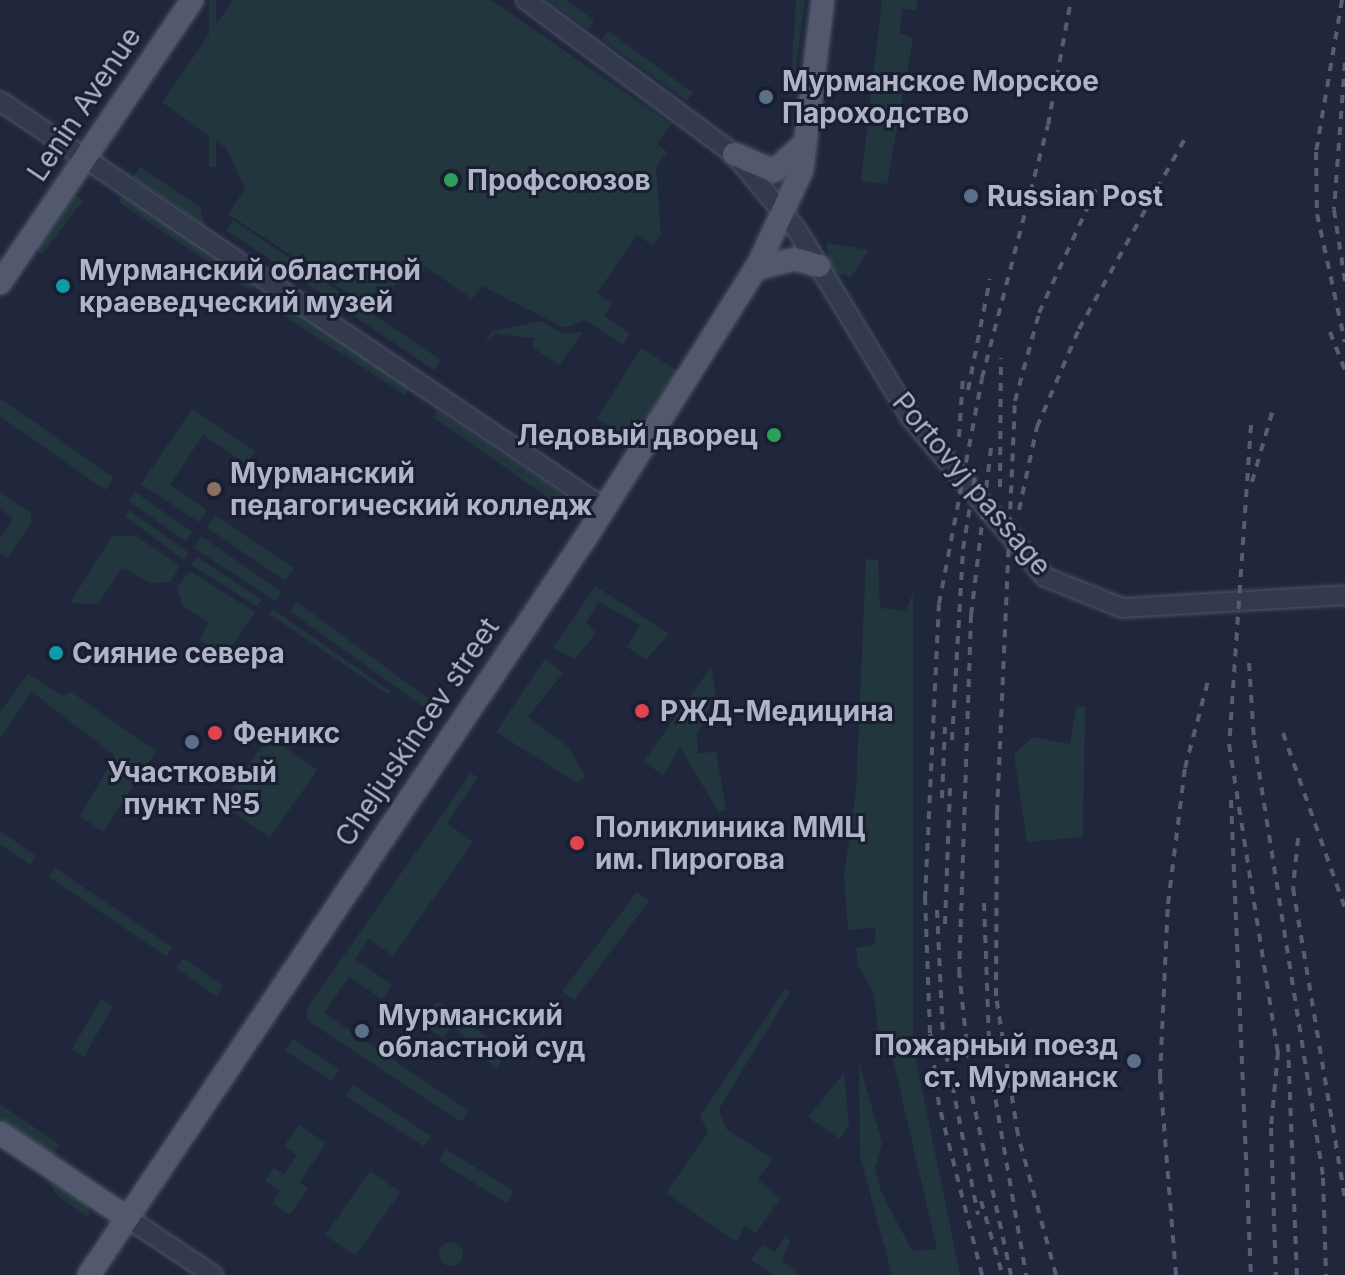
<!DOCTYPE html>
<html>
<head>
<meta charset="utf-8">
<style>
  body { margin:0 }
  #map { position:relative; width:1345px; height:1275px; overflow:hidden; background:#20273d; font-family:Inter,sans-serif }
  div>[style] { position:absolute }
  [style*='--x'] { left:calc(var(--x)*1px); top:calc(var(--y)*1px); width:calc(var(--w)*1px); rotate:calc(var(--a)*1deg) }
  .green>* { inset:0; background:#22363e; transform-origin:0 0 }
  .round { border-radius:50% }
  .roads { filter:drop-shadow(0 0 2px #4f5467) drop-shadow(0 0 2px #4f5467) }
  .minor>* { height:18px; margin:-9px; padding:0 9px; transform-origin:9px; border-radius:9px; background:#343a4d }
  .major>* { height:22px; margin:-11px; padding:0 11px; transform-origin:11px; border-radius:11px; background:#52586d }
  .rail>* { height:4px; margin-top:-2px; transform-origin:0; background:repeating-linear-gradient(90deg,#565d74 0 8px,transparent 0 16px) }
  .dots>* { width:22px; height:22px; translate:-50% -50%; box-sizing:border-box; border:4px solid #191f31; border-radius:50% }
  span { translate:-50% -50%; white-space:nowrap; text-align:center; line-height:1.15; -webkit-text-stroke:6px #191f31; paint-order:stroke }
  .poi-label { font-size:28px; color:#afb4c9; font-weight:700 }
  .left { translate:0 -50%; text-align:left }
  .right { translate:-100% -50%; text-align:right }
  .street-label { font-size:28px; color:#afb4c9 }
</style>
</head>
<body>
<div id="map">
  <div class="green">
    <div style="left:209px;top:0;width:7px;height:167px"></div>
    <div style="clip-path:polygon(233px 0,491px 0,671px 124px,657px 144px,667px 152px,656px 168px,661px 235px,652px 245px,637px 235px,597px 293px,612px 304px,604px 316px,630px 334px,623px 345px,585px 320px,564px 328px,482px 286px,472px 299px,426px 267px,421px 273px,409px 265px,377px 312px,228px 214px,245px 189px,226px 148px,162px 102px)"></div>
    <div style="clip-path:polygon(547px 0,566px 0,594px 20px,588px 29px)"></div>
    <div style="clip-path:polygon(796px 0,805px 0,792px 99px,790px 96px)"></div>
    <div style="clip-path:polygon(882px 0,918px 0,916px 10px,902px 9px,900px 33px,913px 38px,887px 184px,861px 181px)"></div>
    <div style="left:608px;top:31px;width:105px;height:10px;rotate:36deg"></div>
    <div style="clip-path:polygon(140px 167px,200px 207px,204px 225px,133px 177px)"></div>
    <div style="clip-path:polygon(68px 190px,83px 200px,42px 255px,30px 247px)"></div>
    <div style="left:123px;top:194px;width:160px;height:9px;rotate:34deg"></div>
    <div style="left:233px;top:220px;width:251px;height:12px;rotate:34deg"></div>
    <div style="clip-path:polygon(827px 243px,869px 250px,851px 277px,831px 272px)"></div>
    <div style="clip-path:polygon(279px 302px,409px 383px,406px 396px,274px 309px)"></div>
    <div style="clip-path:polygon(541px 321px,563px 334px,583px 332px,559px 365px,532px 347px,534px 338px,495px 334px,483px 344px,493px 331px)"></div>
    <div style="left:641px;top:348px;width:45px;height:83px;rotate:32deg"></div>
    <div style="left:0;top:398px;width:139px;height:15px;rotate:35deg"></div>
    <div style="clip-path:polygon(192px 409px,255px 451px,247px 464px,203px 435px,170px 485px,207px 510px,199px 522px,141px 484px)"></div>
    <div style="clip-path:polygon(438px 411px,562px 494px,564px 502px,559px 505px,433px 417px)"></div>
    <div style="left:135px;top:492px;width:70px;height:11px;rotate:35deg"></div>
    <div style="clip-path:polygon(0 493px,30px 512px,32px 521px,8px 558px,0 553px,0 539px,13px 519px,0 508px)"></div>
    <div style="clip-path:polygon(129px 510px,189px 553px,184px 560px,126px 517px)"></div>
    <div style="left:215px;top:515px;width:95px;height:15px;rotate:34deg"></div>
    <div style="clip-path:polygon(112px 536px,136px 536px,178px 564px,177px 571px,170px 582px,150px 583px,122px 567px,98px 604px,70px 603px)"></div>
    <div style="clip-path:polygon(201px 536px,282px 592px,275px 601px,194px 548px)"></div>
    <div style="clip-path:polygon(197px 557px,262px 600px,257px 606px,191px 565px)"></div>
    <div style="clip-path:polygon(866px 559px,878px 560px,880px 608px,906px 611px,913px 593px,913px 1045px,960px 1275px,892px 1275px,860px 1156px,859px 1062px,882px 1143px,875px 1169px,881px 1191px,912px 1251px,937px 1249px,891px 1051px,880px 1046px,874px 994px,858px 965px,856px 948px,874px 945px,876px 927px,848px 930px,844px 876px,856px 791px)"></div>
    <div style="clip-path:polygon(190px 571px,255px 612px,223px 659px,200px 641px,208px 622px,183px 606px,177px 587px)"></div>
    <div style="clip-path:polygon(595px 586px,669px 634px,646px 660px,627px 647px,640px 625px,599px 602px,586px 622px,596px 633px,575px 659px,553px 648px)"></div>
    <div style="clip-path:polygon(297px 602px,430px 700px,425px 708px,291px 612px)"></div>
    <div style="clip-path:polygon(273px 609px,390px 691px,388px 694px,269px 614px)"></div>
    <div style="clip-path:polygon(545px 659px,563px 673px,528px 717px,567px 746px,586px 776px,577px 783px,496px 732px)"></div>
    <div style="clip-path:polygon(711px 667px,716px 694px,697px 735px,698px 753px,716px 752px,726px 809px,719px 813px,680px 747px,663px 776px,644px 761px)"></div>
    <div style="clip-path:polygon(28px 674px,63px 696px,71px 692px,156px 751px,103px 832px,80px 816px,115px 756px,32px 692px,0 738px,0 712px)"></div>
    <div style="clip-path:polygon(1076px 707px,1085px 707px,1083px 837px,1027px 842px,1014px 754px,1033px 737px,1070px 744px)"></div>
    <div style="left:269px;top:736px;width:59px;height:83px;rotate:35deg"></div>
    <div style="clip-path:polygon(471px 773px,478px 778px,447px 823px,473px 842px,393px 956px,369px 939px,355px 959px,392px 985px,382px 999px,349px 977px,324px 1013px,469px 1111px,461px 1122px,308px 1021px,306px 1010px)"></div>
    <div style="clip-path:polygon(0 831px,36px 856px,30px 865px,0 844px)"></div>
    <div style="left:55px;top:868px;width:142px;height:11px;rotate:34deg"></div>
    <div style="left:637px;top:892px;width:15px;height:124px;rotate:37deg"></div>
    <div style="left:183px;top:958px;width:49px;height:12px;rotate:35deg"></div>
    <div style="clip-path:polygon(786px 988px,790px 992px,719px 1109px,726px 1129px,773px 1159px,758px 1179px,780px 1199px,756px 1233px,745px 1226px,736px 1242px,666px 1193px,708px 1132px,700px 1116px)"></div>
    <div style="left:101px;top:999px;width:14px;height:58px;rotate:30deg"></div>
    <div style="clip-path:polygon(437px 1001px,508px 1052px,496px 1069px,452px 1025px,442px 1038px,421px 1023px)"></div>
    <div style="left:293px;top:1039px;width:55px;height:14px;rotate:33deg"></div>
    <div style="clip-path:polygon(844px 1073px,849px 1124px,840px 1139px,808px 1117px)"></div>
    <div style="left:353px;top:1085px;width:93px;height:13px;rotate:33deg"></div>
    <div style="clip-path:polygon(0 1104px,59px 1144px,54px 1156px,0 1119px)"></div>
    <div style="clip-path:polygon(299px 1125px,326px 1143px,300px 1182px,308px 1188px,290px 1215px,272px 1203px,280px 1191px,265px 1181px,274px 1168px,284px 1174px,297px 1155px,284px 1146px)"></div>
    <div style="left:446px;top:1149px;width:80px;height:14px;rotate:32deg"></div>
    <div style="left:370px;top:1171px;width:37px;height:78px;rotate:35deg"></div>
    <div style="clip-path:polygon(46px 1174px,89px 1202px,89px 1218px,55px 1194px)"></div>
    <div style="clip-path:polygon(785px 1236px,790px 1241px,782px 1260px,800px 1275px,773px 1275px,751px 1260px,762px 1245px,775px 1252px)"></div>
    <div class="round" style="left:439px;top:1242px;width:24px;height:24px"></div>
  </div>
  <div class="roads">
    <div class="minor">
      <div style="--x:526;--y:0;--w:259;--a:36.5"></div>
      <div style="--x:734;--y:154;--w:99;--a:50.3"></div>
      <div style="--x:797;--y:230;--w:220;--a:58.8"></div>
      <div style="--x:911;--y:418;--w:208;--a:49.9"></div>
      <div style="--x:1045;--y:577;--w:83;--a:21.9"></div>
      <div style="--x:1122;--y:608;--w:223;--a:-3.3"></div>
      <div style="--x:0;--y:101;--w:728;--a:33.97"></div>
      <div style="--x:126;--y:1217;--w:105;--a:33.7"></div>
    </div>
    <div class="major">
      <div style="--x:734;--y:154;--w:43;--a:23"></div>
      <div style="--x:774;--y:171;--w:42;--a:-42.1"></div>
      <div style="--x:755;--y:269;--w:41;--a:-14"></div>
      <div style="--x:795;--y:259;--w:25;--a:16"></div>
      <div style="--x:0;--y:283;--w:342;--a:-55.8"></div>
      <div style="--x:0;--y:1133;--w:151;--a:33.7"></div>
      <div style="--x:89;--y:1275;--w:893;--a:-56.04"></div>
      <div style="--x:588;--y:534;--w:320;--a:-57.7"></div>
      <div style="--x:759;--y:263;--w:102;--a:-65.2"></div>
      <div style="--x:802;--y:170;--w:171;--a:-83"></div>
    </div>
  </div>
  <div class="rail">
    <div style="--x:1342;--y:0;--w:154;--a:99.7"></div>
    <div style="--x:1316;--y:152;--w:62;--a:89.1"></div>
    <div style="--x:1317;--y:214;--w:131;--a:77.7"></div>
    <div style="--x:1345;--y:63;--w:147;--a:94.3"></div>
    <div style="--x:1334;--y:210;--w:72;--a:81.2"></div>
    <div style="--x:1330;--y:332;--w:41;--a:68.5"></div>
    <div style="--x:968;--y:390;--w:113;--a:-78.8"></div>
    <div style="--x:1251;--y:425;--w:320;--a:93.9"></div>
    <div style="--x:1229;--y:744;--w:312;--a:81"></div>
    <div style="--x:1278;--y:1052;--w:76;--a:95.3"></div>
    <div style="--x:1271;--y:1128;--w:147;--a:88.1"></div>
    <div style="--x:959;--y:437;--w:60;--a:-86.2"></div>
    <div style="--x:991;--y:448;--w:168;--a:96.8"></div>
    <div style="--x:971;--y:615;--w:355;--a:91.9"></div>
    <div style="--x:959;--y:970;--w:127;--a:84.1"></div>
    <div style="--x:972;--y:1096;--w:183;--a:77.7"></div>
    <div style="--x:1252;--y:482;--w:79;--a:-73.9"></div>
    <div style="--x:1000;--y:487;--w:129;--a:-89.6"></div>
    <div style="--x:1019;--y:510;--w:85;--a:-77.8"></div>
    <div style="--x:1037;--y:427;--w:107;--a:-66.8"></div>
    <div style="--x:1079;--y:329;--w:216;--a:-60.9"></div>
    <div style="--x:1249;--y:663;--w:77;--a:86.3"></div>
    <div style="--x:1254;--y:740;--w:443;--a:81"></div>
    <div style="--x:1323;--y:1178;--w:97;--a:88.2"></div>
    <div style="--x:1283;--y:733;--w:186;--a:70.5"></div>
    <div style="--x:952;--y:740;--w:191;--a:-86.7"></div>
    <div style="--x:963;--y:549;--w:80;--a:-80.7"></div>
    <div style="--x:942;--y:798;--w:71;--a:-87.6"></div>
    <div style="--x:1231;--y:800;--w:475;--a:87.6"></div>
    <div style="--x:1298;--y:838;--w:50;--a:95.7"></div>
    <div style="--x:1293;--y:888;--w:314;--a:80.5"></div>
    <div style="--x:984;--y:903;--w:165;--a:87.9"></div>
    <div style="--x:990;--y:1068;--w:210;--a:80.1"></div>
    <div style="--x:937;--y:910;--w:128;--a:87.3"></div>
    <div style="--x:943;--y:1038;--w:180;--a:78.8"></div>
    <div style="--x:945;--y:924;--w:136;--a:-87.9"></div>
    <div style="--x:1288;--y:1044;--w:231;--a:87.8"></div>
    <div style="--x:981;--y:1201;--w:72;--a:73.8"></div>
    <div style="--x:982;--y:1275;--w:175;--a:-104.2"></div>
    <div style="--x:939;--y:1105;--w:73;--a:-97.1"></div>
    <div style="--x:930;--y:1033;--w:134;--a:-92.1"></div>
    <div style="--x:925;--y:899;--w:295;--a:-87.3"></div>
    <div style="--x:939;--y:604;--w:230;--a:-79.2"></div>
    <div style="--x:982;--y:378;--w:261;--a:-75.4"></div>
    <div style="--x:1048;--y:125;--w:127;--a:-79.6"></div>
    <div style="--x:1056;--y:1275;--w:145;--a:-105.2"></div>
    <div style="--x:1018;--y:1135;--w:141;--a:-99"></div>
    <div style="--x:996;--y:996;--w:183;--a:-89.7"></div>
    <div style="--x:997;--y:813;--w:412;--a:-87.5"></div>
    <div style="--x:1015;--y:401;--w:91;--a:-74.7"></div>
    <div style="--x:1039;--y:313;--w:141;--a:-65.3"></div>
    <div style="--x:1176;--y:1275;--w:199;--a:-94.6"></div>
    <div style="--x:1160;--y:1077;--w:173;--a:-87.4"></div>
    <div style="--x:1168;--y:904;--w:137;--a:-82.9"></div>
    <div style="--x:1185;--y:768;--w:94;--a:-75.2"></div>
  </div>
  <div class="dots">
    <div style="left:766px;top:97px;background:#5c6f8a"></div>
    <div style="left:451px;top:180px;background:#2e9e5b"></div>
    <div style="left:971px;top:196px;background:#5c6f8a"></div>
    <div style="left:63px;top:286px;background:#0f9aa8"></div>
    <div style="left:774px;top:435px;background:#2e9e5b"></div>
    <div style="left:214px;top:489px;background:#8d6e63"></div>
    <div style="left:56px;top:653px;background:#0f9aa8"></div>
    <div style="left:642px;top:711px;background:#e0444e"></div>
    <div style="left:215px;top:733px;background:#e0444e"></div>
    <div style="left:192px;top:742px;background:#5c6f8a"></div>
    <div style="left:577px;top:843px;background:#e0444e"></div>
    <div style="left:362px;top:1031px;background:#5c6f8a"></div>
    <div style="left:1134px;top:1061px;background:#5c6f8a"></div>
  </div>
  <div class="poi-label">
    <span class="left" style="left:782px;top:97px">Мурманское Морское<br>Пароходство</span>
    <span class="left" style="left:467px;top:180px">Профсоюзов</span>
    <span class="left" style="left:987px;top:196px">Russian Post</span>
    <span class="left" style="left:79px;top:286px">Мурманский областной<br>краеведческий музей</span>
    <span class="right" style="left:758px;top:435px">Ледовый дворец</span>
    <span class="left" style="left:230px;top:489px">Мурманский<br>педагогический колледж</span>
    <span class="left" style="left:72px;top:653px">Сияние севера</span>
    <span class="left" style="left:660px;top:711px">РЖД-Медицина</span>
    <span class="left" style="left:233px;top:733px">Феникс</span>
    <span style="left:192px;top:788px">Участковый<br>пункт №5</span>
    <span class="left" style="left:595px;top:843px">Поликлиника ММЦ<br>им. Пирогова</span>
    <span class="left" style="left:378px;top:1031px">Мурманский<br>областной суд</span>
    <span class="right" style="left:1118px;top:1061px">Пожарный поезд<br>ст. Мурманск</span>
  </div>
  <div class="street-label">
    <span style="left:84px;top:104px;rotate:-56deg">Lenin Avenue</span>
    <span style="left:972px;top:484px;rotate:50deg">Portovyj passage</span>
    <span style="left:417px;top:732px;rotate:-56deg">Cheljuskincev street</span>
  </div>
</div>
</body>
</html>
